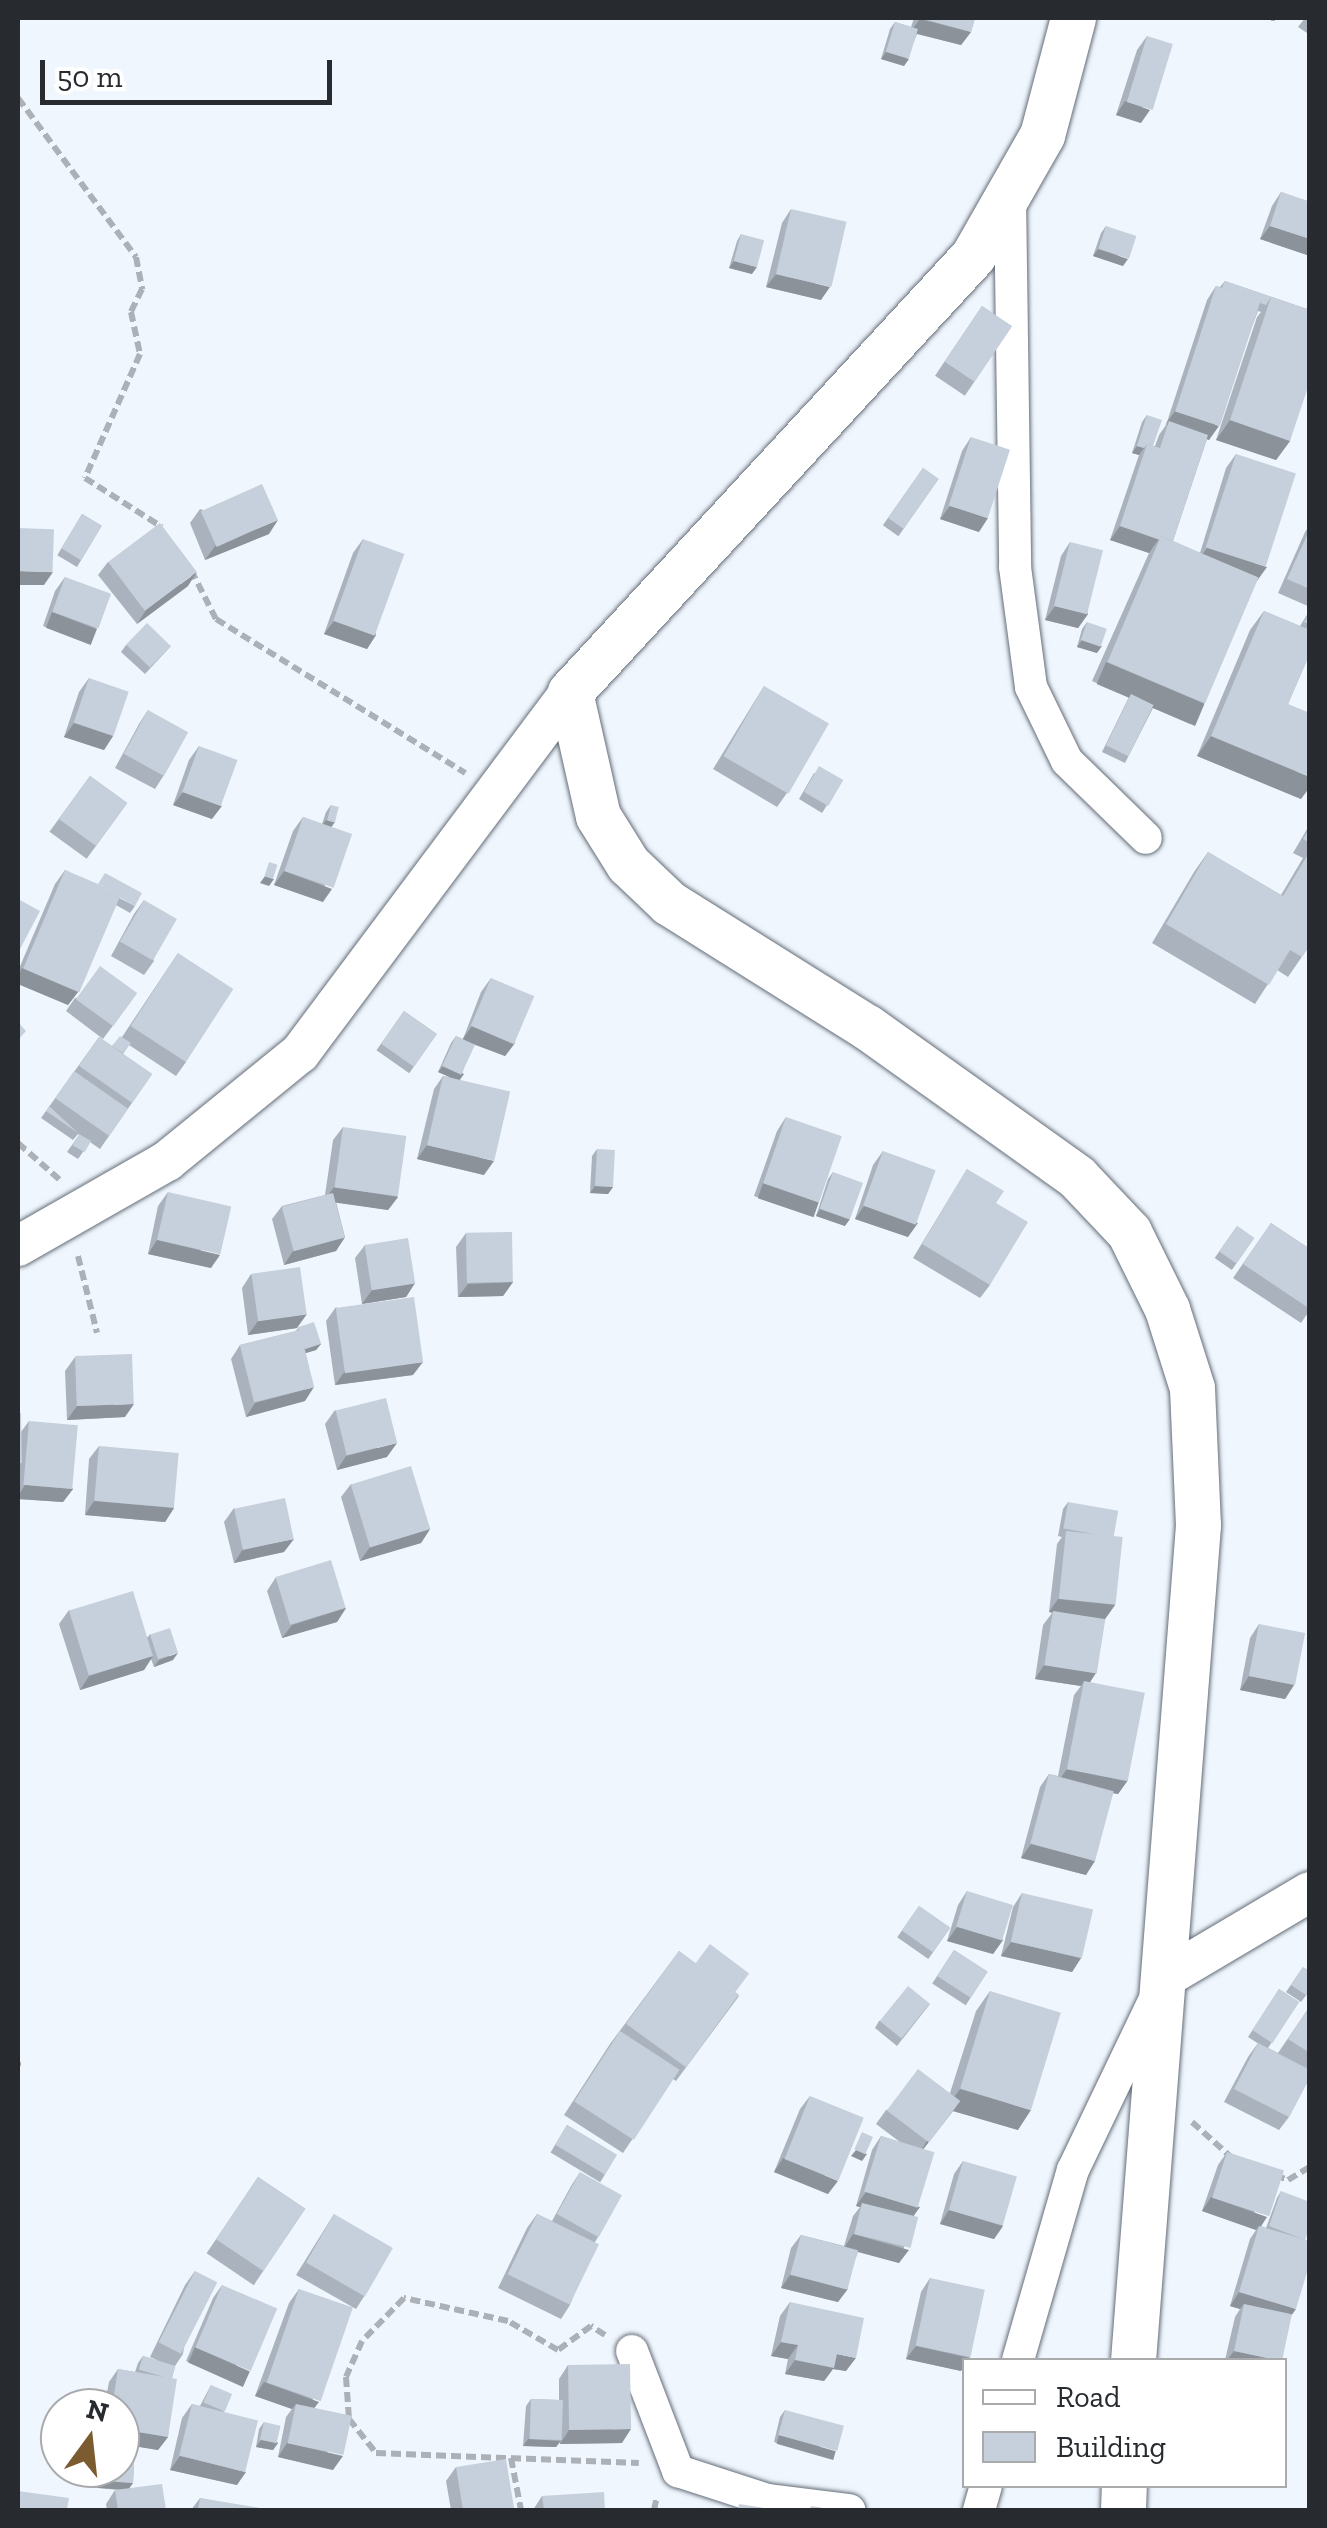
<!DOCTYPE html>
<html>
<head>
<meta charset="utf-8">
<style>
  body { margin:0 }
  #map { position:relative; width:1327px; height:2528px; overflow:hidden; background:#f0f6fd; font-family:"Zilla Slab",serif }
  div>[style] { position:absolute }
  [style*='--x'] { left:calc(var(--x)*1px); top:calc(var(--y)*1px); width:calc(var(--w)*1px); rotate:calc(var(--a)*1deg) }
  .path>* { height:6px; margin-top:-3px; transform-origin:0; background:repeating-linear-gradient(90deg,#abb1b7 0 10px,transparent 0 15px) }
  .roads { filter:drop-shadow(0 0 2px #646d78) drop-shadow(0 0 2px #646d78) }
  .minor>* { height:32px; margin:-16px; padding:0 16px; transform-origin:16px; border-radius:16px; background:#fff }
  .tertiary>* { height:40px; margin:-20px; padding:0 20px; transform-origin:20px; border-radius:20px; background:#fff }
  .secondary>* { height:45px; margin:-22.5px; padding:0 22.5px; transform-origin:22.5px; border-radius:22.5px; background:#fff }
  .wall>* { inset:0; background:#aab3bd; transform-origin:0 0 }
  .shaded-wall>* { inset:0; background:#8b929a; transform-origin:0 0 }
  .building>* { inset:0; background:#c6d0dc; transform-origin:0 0 }
  span { translate:-50% -50%; white-space:nowrap; text-align:center; line-height:1.15; -webkit-text-stroke:8px #fff; paint-order:stroke }
  .frame { position:absolute; inset:0; border:20px solid #272b30; pointer-events:none }
  .legend { position:absolute; left:962px; top:2358px; width:325px; height:130px; box-sizing:border-box; background:#fff; border:2px solid #a9aaac; margin:0; padding:12px 18px; list-style:none; font-size:30px; color:#272b30 }
  .legend li { display:flex; align-items:center; gap:20px; height:50px }
  .legend b { width:50px; border:2px solid #a9aaac }
  .north { position:absolute; left:40px; top:2388px; width:100px; height:100px; box-sizing:border-box; background:#fff; border:2px solid #a9aaac; border-radius:50%; rotate:15deg; font-size:28px; font-weight:700; line-height:40px; text-align:center; color:#272b30 }
  .north::after { content:''; display:block; margin:auto; width:35px; height:45px; background:#7a5c30; clip-path:polygon(50% 0,100% 100%,50% 72%,0 100%) }
  .scale { position:absolute; left:40px; top:60px; width:292px; height:45px; box-sizing:border-box; border:5px solid #272b30; border-top:0; padding-left:12px; font-size:30px; line-height:35px; white-space:nowrap; color:#272b30; -webkit-text-stroke:8px #fff; paint-order:stroke }
</style>
</head>
<body>
<div id="map">
  <div class="path">
    <div style="--x:1271;--y:18;--w:4;--a:0"></div>
    <div style="--x:18;--y:98;--w:198;--a:53.4"></div>
    <div style="--x:136;--y:257;--w:33;--a:79"></div>
    <div style="--x:142;--y:289;--w:25;--a:116"></div>
    <div style="--x:131;--y:312;--w:43;--a:77.9"></div>
    <div style="--x:140;--y:354;--w:136;--a:113.9"></div>
    <div style="--x:85;--y:478;--w:91;--a:32.5"></div>
    <div style="--x:191;--y:570;--w:55;--a:63"></div>
    <div style="--x:216;--y:619;--w:293;--a:31.7"></div>
    <div style="--x:18;--y:1143;--w:56;--a:41.4"></div>
    <div style="--x:78;--y:1256;--w:79;--a:76.1"></div>
    <div style="--x:18;--y:2062;--w:4;--a:90"></div>
    <div style="--x:1192;--y:2122;--w:52;--a:41.9"></div>
    <div style="--x:1275;--y:2175;--w:14;--a:21"></div>
    <div style="--x:1288;--y:2180;--w:26;--a:-31"></div>
    <div style="--x:605;--y:2335;--w:17;--a:-147"></div>
    <div style="--x:591;--y:2326;--w:41;--a:144"></div>
    <div style="--x:558;--y:2350;--w:58;--a:-149.9"></div>
    <div style="--x:508;--y:2321;--w:107;--a:-167.5"></div>
    <div style="--x:404;--y:2298;--w:60;--a:134.3"></div>
    <div style="--x:362;--y:2341;--w:39;--a:114"></div>
    <div style="--x:346;--y:2377;--w:42;--a:85.9"></div>
    <div style="--x:349;--y:2419;--w:43;--a:51.5"></div>
    <div style="--x:376;--y:2453;--w:263;--a:2.2"></div>
    <div style="--x:511;--y:2458;--w:53;--a:79.1"></div>
    <div style="--x:654;--y:2510;--w:14;--a:-78"></div>
  </div>
  <div class="roads">
    <div class="minor">
      <div style="--x:1010;--y:196;--w:371;--a:89.2"></div>
      <div style="--x:1015;--y:567;--w:121;--a:82.4"></div>
      <div style="--x:1031;--y:687;--w:82;--a:64.1"></div>
      <div style="--x:1067;--y:761;--w:110;--a:44.3"></div>
      <div style="--x:632;--y:2351;--w:129;--a:69"></div>
      <div style="--x:678;--y:2471;--w:94;--a:18"></div>
      <div style="--x:767;--y:2500;--w:83;--a:7"></div>
      <div style="--x:1018;--y:2360;--w:198;--a:-73.9"></div>
      <div style="--x:1073;--y:2170;--w:185;--a:-64.4"></div>
      <div style="--x:979;--y:2510;--w:25;--a:-74"></div>
    </div>
    <div class="tertiary">
      <div style="--x:18;--y:1246;--w:172;--a:-29.7"></div>
      <div style="--x:167;--y:1161;--w:171;--a:-39.1"></div>
      <div style="--x:300;--y:1053;--w:451;--a:-53.2"></div>
      <div style="--x:1166;--y:1977;--w:167;--a:-30.6"></div>
    </div>
    <div class="secondary">
      <div style="--x:1073;--y:18;--w:121;--a:104.8"></div>
      <div style="--x:1042;--y:135;--w:139;--a:119.7"></div>
      <div style="--x:973;--y:256;--w:594;--a:132.75"></div>
      <div style="--x:570;--y:692;--w:127;--a:77.3"></div>
      <div style="--x:598;--y:816;--w:57;--a:58"></div>
      <div style="--x:628;--y:864;--w:57;--a:43.6"></div>
      <div style="--x:669;--y:903;--w:234;--a:32.1"></div>
      <div style="--x:867;--y:1027;--w:258;--a:35.5"></div>
      <div style="--x:1077;--y:1177;--w:76;--a:46.6"></div>
      <div style="--x:1129;--y:1232;--w:86;--a:63.7"></div>
      <div style="--x:1167;--y:1309;--w:83;--a:72.4"></div>
      <div style="--x:1192;--y:1388;--w:137;--a:87.5"></div>
      <div style="--x:1198;--y:1525;--w:838;--a:94.45"></div>
      <div style="--x:1123;--y:2510;--w:24;--a:-88"></div>
    </div>
  </div>
  <div class="wall">
    <div style="clip-path:polygon(914px 18px,975px 18px,971px 32px,961px 45px,917px 34px,904px 66px,881px 59px,890px 29px,895px 22px,911px 27px)"></div>
    <div style="clip-path:polygon(1305px 18px,1310px 18px,1310px 35px,1298px 27px)"></div>
    <div style="clip-path:polygon(1147px 36px,1141px 123px,1116px 115px,1137px 50px)"></div>
    <div style="clip-path:polygon(1281px 192px,1310px 202px,1310px 256px,1260px 239px,1272px 206px)"></div>
    <div style="clip-path:polygon(791px 209px,821px 300px,766px 287px,782px 223px)"></div>
    <div style="clip-path:polygon(1106px 226px,1123px 266px,1093px 256px,1101px 233px)"></div>
    <div style="clip-path:polygon(741px 234px,752px 274px,729px 268px,737px 241px)"></div>
    <div style="clip-path:polygon(1225px 281px,1310px 310px,1290px 441px,1276px 460px,1216px 440px,1257px 317px,1261px 312px,1258px 311px,1209px 440px,1207px 439px,1173px 541px,1200px 553px,1226px 468px,1236px 454px,1257px 580px,1204px 704px,1190px 724px,1153px 708px,1125px 763px,1102px 752px,1129px 697px,1092px 681px,1149px 553px,1110px 540px,1139px 455px,1132px 453px,1142px 422px,1147px 415px,1153px 446px,1155px 446px,1159px 435px,1166px 425px,1207px 300px,1216px 286px,1220px 287px)"></div>
    <div style="left:982px;top:306px;width:36px;height:84px;rotate:34deg"></div>
    <div style="clip-path:polygon(971px 437px,979px 532px,940px 519px,962px 451px)"></div>
    <div style="left:923px;top:468px;width:19px;height:70px;rotate:35deg"></div>
    <div style="clip-path:polygon(200px 509px,269px 534px,205px 560px,190px 523px)"></div>
    <div style="left:82px;top:514px;width:23px;height:48px;rotate:31deg"></div>
    <div style="clip-path:polygon(1310px 525px,1310px 607px,1278px 593px,1305px 532px)"></div>
    <div style="clip-path:polygon(363px 539px,376px 635px,367px 649px,324px 634px,353px 553px)"></div>
    <div style="clip-path:polygon(1070px 542px,1088px 614px,1078px 628px,1045px 620px,1061px 556px)"></div>
    <div style="clip-path:polygon(108px 562px,188px 586px,137px 624px,98px 575px)"></div>
    <div style="clip-path:polygon(65px 577px,97px 629px,88px 643px,43px 626px,55px 591px)"></div>
    <div style="clip-path:polygon(1310px 610px,1310px 653px,1288px 704px,1301px 799px,1197px 756px,1250px 630px,1264px 611px,1300px 626px)"></div>
    <div style="clip-path:polygon(1087px 622px,1097px 653px,1077px 647px,1082px 629px)"></div>
    <div style="clip-path:polygon(126px 645px,171px 646px,145px 674px,121px 652px)"></div>
    <div style="clip-path:polygon(89px 678px,113px 736px,104px 750px,64px 737px,79px 692px)"></div>
    <div style="clip-path:polygon(764px 686px,787px 793px,777px 807px,713px 769px)"></div>
    <div style="clip-path:polygon(148px 710px,164px 775px,155px 789px,115px 768px,139px 724px)"></div>
    <div style="clip-path:polygon(199px 746px,212px 819px,173px 805px,189px 760px)"></div>
    <div style="clip-path:polygon(814px 773px,843px 780px,822px 813px,799px 799px)"></div>
    <div style="left:90px;top:776px;width:46px;height:69px;rotate:36deg"></div>
    <div style="clip-path:polygon(331px 805px,331px 827px,323px 902px,274px 885px,293px 831px,303px 817px,322px 824px,326px 812px)"></div>
    <div style="clip-path:polygon(1310px 824px,1310px 945px,1288px 977px,1277px 970px,1255px 1004px,1152px 943px,1194px 872px,1208px 852px,1281px 895px,1303px 858px,1293px 853px)"></div>
    <div style="clip-path:polygon(65px 870px,135px 906px,130px 913px,116px 905px,78px 992px,68px 1005px,18px 984px,18px 971px,55px 884px)"></div>
    <div style="clip-path:polygon(144px 900px,154px 961px,144px 975px,111px 956px,134px 914px)"></div>
    <div style="clip-path:polygon(178px 953px,186px 1062px,176px 1076px,129px 1045px,123px 1054px,152px 1074px,100px 1149px,90px 1142px,78px 1159px,67px 1152px,79px 1135px,78px 1134px,73px 1140px,41px 1118px,99px 1037px,112px 1046px,122px 1037px)"></div>
    <div style="clip-path:polygon(491px 978px,515px 1043px,505px 1056px,472px 1043px,460px 1080px,484px 1175px,417px 1159px,434px 1089px,443px 1076px,450px 1077px,438px 1072px,451px 1043px,456px 1036px,463px 1039px,481px 992px)"></div>
    <div style="clip-path:polygon(137px 993px,103px 1039px,66px 1011px,75px 998px)"></div>
    <div style="left:404px;top:1011px;width:40px;height:48px;rotate:35deg"></div>
    <div style="clip-path:polygon(786px 1117px,810px 1215px,754px 1196px,777px 1131px)"></div>
    <div style="clip-path:polygon(343px 1127px,398px 1197px,388px 1210px,336px 1202px,345px 1237px,336px 1251px,284px 1265px,272px 1219px,282px 1206px,325px 1195px,333px 1140px)"></div>
    <div style="clip-path:polygon(597px 1149px,613px 1187px,608px 1194px,590px 1193px,592px 1156px)"></div>
    <div style="clip-path:polygon(883px 1151px,908px 1237px,855px 1219px,873px 1165px)"></div>
    <div style="clip-path:polygon(967px 1169px,996px 1203px,990px 1285px,980px 1298px,913px 1258px)"></div>
    <div style="clip-path:polygon(833px 1172px,845px 1226px,816px 1216px,828px 1179px)"></div>
    <div style="clip-path:polygon(168px 1192px,211px 1268px,148px 1254px,158px 1206px)"></div>
    <div style="clip-path:polygon(1271px 1223px,1310px 1249px,1310px 1310px,1301px 1323px,1233px 1278px)"></div>
    <div style="left:1237px;top:1226px;width:21px;height:39px;rotate:35deg"></div>
    <div style="clip-path:polygon(466px 1233px,513px 1282px,503px 1296px,458px 1297px,456px 1247px)"></div>
    <div style="clip-path:polygon(365px 1245px,415px 1283px,406px 1297px,362px 1304px,355px 1258px)"></div>
    <div style="clip-path:polygon(251px 1274px,297px 1328px,248px 1335px,242px 1288px)"></div>
    <div style="clip-path:polygon(336px 1307px,413px 1375px,335px 1385px,326px 1321px)"></div>
    <div style="clip-path:polygon(298px 1328px,321px 1344px,316px 1350px,306px 1353px,305px 1401px,246px 1417px,231px 1359px,240px 1345px,296px 1331px)"></div>
    <div style="clip-path:polygon(75px 1357px,125px 1417px,67px 1420px,65px 1371px)"></div>
    <div style="clip-path:polygon(335px 1410px,387px 1457px,337px 1470px,325px 1424px)"></div>
    <div style="clip-path:polygon(18px 1413px,21px 1432px,29px 1421px,73px 1489px,63px 1502px,18px 1499px)"></div>
    <div style="clip-path:polygon(99px 1446px,174px 1508px,165px 1522px,85px 1515px,89px 1459px)"></div>
    <div style="clip-path:polygon(351px 1484px,430px 1529px,421px 1543px,360px 1561px,341px 1497px)"></div>
    <div style="clip-path:polygon(1068px 1502px,1113px 1536px,1115px 1605px,1105px 1619px,1090px 1683px,1128px 1780px,1118px 1794px,1113px 1793px,1086px 1875px,1021px 1858px,1040px 1787px,1049px 1774px,1058px 1776px,1074px 1695px,1081px 1686px,1035px 1679px,1043px 1625px,1052px 1613px,1049px 1612px,1057px 1544px,1062px 1537px,1058px 1536px,1063px 1509px)"></div>
    <div style="clip-path:polygon(234px 1508px,284px 1552px,234px 1563px,224px 1522px)"></div>
    <div style="clip-path:polygon(276px 1577px,346px 1608px,337px 1622px,282px 1638px,267px 1591px)"></div>
    <div style="clip-path:polygon(69px 1610px,148px 1637px,150px 1634px,173px 1660px,154px 1667px,151px 1659px,144px 1670px,80px 1690px,59px 1624px)"></div>
    <div style="clip-path:polygon(1259px 1624px,1294px 1685px,1285px 1699px,1240px 1690px,1250px 1638px)"></div>
    <div style="clip-path:polygon(967px 1891px,1003px 1940px,993px 1954px,947px 1941px,958px 1905px)"></div>
    <div style="clip-path:polygon(1022px 1893px,1081px 1958px,1072px 1972px,1001px 1956px,1013px 1907px)"></div>
    <div style="left:919px;top:1906px;width:38px;height:38px;rotate:35deg"></div>
    <div style="left:954px;top:1950px;width:40px;height:40px;rotate:33deg"></div>
    <div style="clip-path:polygon(679px 1951px,739px 1996px,676px 2081px,673px 2079px,623px 2153px,564px 2115px,610px 2044px)"></div>
    <div style="clip-path:polygon(1303px 1967px,1310px 1990px,1301px 2002px,1286px 1992px)"></div>
    <div style="clip-path:polygon(1279px 1989px,1299px 2002px,1268px 2048px,1278px 2053px,1310px 2006px,1310px 2077px,1289px 2117px,1279px 2130px,1224px 2102px,1248px 2057px,1258px 2043px,1259px 2044px,1248px 2037px)"></div>
    <div style="clip-path:polygon(990px 1991px,1018px 2130px,953px 2111px,923px 2149px,914px 2216px,899px 2263px,858px 2252px,838px 2302px,781px 2288px,791px 2248px,801px 2235px,844px 2246px,853px 2216px,860px 2207px,856px 2206px,872px 2150px,881px 2136px,900px 2142px,876px 2124px,886px 2110px,950px 2093px,976px 2011px)"></div>
    <div style="clip-path:polygon(930px 2004px,897px 2046px,875px 2028px,879px 2021px)"></div>
    <div style="clip-path:polygon(810px 2096px,828px 2194px,774px 2172px,800px 2109px)"></div>
    <div style="left:567px;top:2125px;width:58px;height:32px;rotate:31deg"></div>
    <div style="clip-path:polygon(1227px 2152px,1261px 2226px,1266px 2228px,1277px 2198px,1281px 2191px,1305px 2239px,1291px 2315px,1281px 2360px,1225px 2360px,1235px 2317px,1240px 2309px,1230px 2306px,1250px 2239px,1256px 2230px,1202px 2211px,1218px 2165px)"></div>
    <div style="clip-path:polygon(963px 2161px,1003px 2226px,994px 2239px,940px 2224px,954px 2174px)"></div>
    <div style="clip-path:polygon(580px 2172px,598px 2237px,595px 2242px,570px 2305px,561px 2319px,498px 2288px,527px 2228px,537px 2214px,552px 2221px,571px 2186px)"></div>
    <div style="left:258px;top:2177px;width:57px;height:92px;rotate:34deg"></div>
    <div style="clip-path:polygon(334px 2214px,365px 2295px,356px 2309px,296px 2275px)"></div>
    <div style="clip-path:polygon(195px 2271px,183px 2354px,175px 2366px,172px 2378px,168px 2437px,158px 2450px,135px 2446px,133px 2483px,129px 2488px,166px 2510px,107px 2510px,106px 2504px,115px 2490px,119px 2490px,86px 2487px,87px 2468px,120px 2468px,120px 2408px,104px 2408px,109px 2382px,118px 2369px,135px 2372px,138px 2363px,143px 2356px,159px 2361px,150px 2357px,185px 2285px)"></div>
    <div style="clip-path:polygon(930px 2278px,970px 2358px,968px 2360px,964px 2360px,964px 2366px,961px 2371px,906px 2359px,921px 2292px)"></div>
    <div style="clip-path:polygon(222px 2285px,240px 2384px,186px 2361px,213px 2298px)"></div>
    <div style="clip-path:polygon(299px 2289px,314px 2408px,333px 2470px,278px 2457px,286px 2417px,292px 2409px,255px 2396px,289px 2303px)"></div>
    <div style="clip-path:polygon(790px 2302px,846px 2371px,833px 2369px,824px 2381px,785px 2374px,788px 2359px,771px 2356px,780px 2316px)"></div>
    <div style="clip-path:polygon(568px 2365px,622px 2443px,560px 2444px,560px 2441px,556px 2447px,523px 2446px,526px 2406px,531px 2399px,559px 2400px,559px 2379px)"></div>
    <div style="clip-path:polygon(211px 2385px,224px 2412px,237px 2485px,170px 2470px,182px 2418px,192px 2404px,200px 2406px)"></div>
    <div style="clip-path:polygon(785px 2410px,831px 2458px,774px 2442px,780px 2417px)"></div>
    <div style="clip-path:polygon(264px 2422px,278px 2443px,273px 2450px,256px 2447px,259px 2429px)"></div>
    <div style="clip-path:polygon(456px 2467px,514px 2508px,512px 2510px,451px 2510px,446px 2481px)"></div>
    <div style="clip-path:polygon(542px 2496px,605px 2510px,533px 2510px)"></div>
    <div style="clip-path:polygon(200px 2498px,260px 2510px,191px 2510px)"></div>
  </div>
  <div class="shaded-wall">
    <div style="clip-path:polygon(920px 19px,971px 32px,961px 45px,910px 32px)"></div>
    <div style="clip-path:polygon(886px 52px,909px 59px,904px 66px,881px 59px)"></div>
    <div style="clip-path:polygon(1125px 101px,1150px 110px,1141px 123px,1116px 115px)"></div>
    <div style="clip-path:polygon(1270px 226px,1310px 239px,1310px 256px,1260px 239px)"></div>
    <div style="clip-path:polygon(1098px 249px,1128px 259px,1123px 266px,1093px 256px)"></div>
    <div style="clip-path:polygon(734px 261px,757px 267px,752px 274px,729px 268px)"></div>
    <div style="clip-path:polygon(776px 274px,830px 287px,821px 300px,766px 287px)"></div>
    <div style="clip-path:polygon(1175px 411px,1219px 426px,1209px 440px,1167px 425px,1169px 421px,1165px 425px)"></div>
    <div style="clip-path:polygon(1230px 420px,1290px 441px,1276px 460px,1216px 440px)"></div>
    <div style="clip-path:polygon(1137px 446px,1144px 448px,1139px 455px,1132px 453px)"></div>
    <div style="clip-path:polygon(950px 506px,988px 518px,979px 532px,940px 519px)"></div>
    <div style="clip-path:polygon(278px 520px,269px 534px,205px 560px,215px 546px)"></div>
    <div style="clip-path:polygon(1120px 526px,1159px 539px,1149px 553px,1110px 540px)"></div>
    <div style="clip-path:polygon(1207px 548px,1267px 567px,1257px 581px,1197px 562px)"></div>
    <div style="clip-path:polygon(18px 571px,53px 572px,44px 585px,18px 585px)"></div>
    <div style="clip-path:polygon(197px 572px,188px 586px,137px 624px,146px 610px)"></div>
    <div style="clip-path:polygon(1055px 606px,1088px 614px,1078px 628px,1045px 620px)"></div>
    <div style="left:52px;top:612px;width:48px;height:17px;rotate:21deg"></div>
    <div style="clip-path:polygon(334px 621px,376px 635px,367px 649px,324px 634px)"></div>
    <div style="clip-path:polygon(1082px 640px,1102px 646px,1097px 653px,1077px 647px)"></div>
    <div style="left:1106px;top:662px;width:107px;height:24px;rotate:23deg"></div>
    <div style="clip-path:polygon(74px 723px,113px 736px,104px 750px,64px 737px)"></div>
    <div style="clip-path:polygon(1211px 736px,1310px 777px,1310px 787px,1301px 799px,1197px 756px)"></div>
    <div style="clip-path:polygon(183px 792px,222px 806px,212px 819px,173px 805px)"></div>
    <div style="clip-path:polygon(326px 820px,335px 822px,330px 829px,321px 827px)"></div>
    <div style="clip-path:polygon(284px 871px,332px 889px,323px 902px,274px 885px)"></div>
    <div style="clip-path:polygon(265px 876px,274px 879px,269px 886px,260px 883px)"></div>
    <div style="clip-path:polygon(22px 968px,78px 992px,68px 1005px,18px 984px,18px 975px)"></div>
    <div style="clip-path:polygon(472px 1026px,515px 1043px,505px 1056px,462px 1040px)"></div>
    <div style="clip-path:polygon(443px 1066px,464px 1074px,459px 1081px,438px 1072px)"></div>
    <div style="clip-path:polygon(427px 1145px,494px 1161px,484px 1175px,417px 1159px)"></div>
    <div style="left:763px;top:1183px;width:59px;height:16px;rotate:19deg"></div>
    <div style="clip-path:polygon(595px 1186px,613px 1187px,608px 1194px,590px 1193px)"></div>
    <div style="clip-path:polygon(334px 1187px,398px 1197px,388px 1210px,324px 1201px)"></div>
    <div style="clip-path:polygon(864px 1206px,918px 1223px,908px 1237px,855px 1219px)"></div>
    <div style="clip-path:polygon(820px 1209px,850px 1219px,845px 1226px,816px 1216px)"></div>
    <div style="clip-path:polygon(345px 1237px,336px 1251px,284px 1265px,293px 1251px)"></div>
    <div style="clip-path:polygon(157px 1240px,220px 1255px,211px 1268px,148px 1254px)"></div>
    <div style="clip-path:polygon(513px 1282px,503px 1296px,458px 1297px,468px 1284px)"></div>
    <div style="clip-path:polygon(415px 1283px,406px 1297px,362px 1304px,372px 1290px)"></div>
    <div style="clip-path:polygon(307px 1314px,297px 1328px,248px 1335px,258px 1321px)"></div>
    <div style="clip-path:polygon(321px 1344px,316px 1350px,299px 1355px,304px 1348px)"></div>
    <div style="clip-path:polygon(423px 1362px,413px 1375px,335px 1385px,345px 1371px)"></div>
    <div style="clip-path:polygon(314px 1387px,305px 1401px,246px 1417px,255px 1403px)"></div>
    <div style="clip-path:polygon(134px 1404px,125px 1417px,67px 1420px,77px 1406px)"></div>
    <div style="clip-path:polygon(397px 1443px,387px 1457px,337px 1470px,346px 1456px)"></div>
    <div style="clip-path:polygon(25px 1485px,73px 1489px,63px 1502px,18px 1499px,18px 1496px)"></div>
    <div style="clip-path:polygon(94px 1501px,174px 1508px,165px 1522px,85px 1515px)"></div>
    <div style="clip-path:polygon(430px 1529px,421px 1543px,360px 1561px,370px 1547px)"></div>
    <div style="clip-path:polygon(294px 1539px,284px 1552px,234px 1563px,243px 1549px)"></div>
    <div style="clip-path:polygon(1058px 1599px,1115px 1605px,1105px 1619px,1049px 1612px)"></div>
    <div style="clip-path:polygon(346px 1608px,337px 1622px,282px 1638px,292px 1625px)"></div>
    <div style="clip-path:polygon(178px 1653px,173px 1660px,154px 1667px,159px 1660px)"></div>
    <div style="clip-path:polygon(153px 1656px,144px 1670px,80px 1690px,89px 1676px)"></div>
    <div style="clip-path:polygon(1044px 1665px,1096px 1673px,1087px 1687px,1084px 1681px,1081px 1686px,1035px 1679px)"></div>
    <div style="clip-path:polygon(1249px 1676px,1294px 1685px,1285px 1699px,1240px 1690px)"></div>
    <div style="clip-path:polygon(1067px 1769px,1128px 1780px,1118px 1794px,1057px 1783px)"></div>
    <div style="clip-path:polygon(1031px 1844px,1095px 1861px,1086px 1875px,1021px 1858px)"></div>
    <div style="clip-path:polygon(957px 1927px,1003px 1940px,993px 1954px,947px 1941px)"></div>
    <div style="clip-path:polygon(1011px 1942px,1081px 1958px,1072px 1972px,1001px 1956px)"></div>
    <div style="clip-path:polygon(960px 2089px,1031px 2110px,1018px 2130px,953px 2111px,918px 2156px,946px 2108px)"></div>
    <div style="clip-path:polygon(856px 2150px,867px 2154px,862px 2161px,851px 2156px)"></div>
    <div style="clip-path:polygon(783px 2158px,838px 2181px,828px 2194px,774px 2172px)"></div>
    <div style="clip-path:polygon(866px 2192px,920px 2207px,910px 2221px,862px 2203px,860px 2207px,856px 2206px)"></div>
    <div style="clip-path:polygon(1211px 2197px,1267px 2217px,1258px 2231px,1259px 2226px,1256px 2230px,1202px 2211px)"></div>
    <div style="clip-path:polygon(949px 2210px,1003px 2226px,994px 2239px,940px 2224px)"></div>
    <div style="clip-path:polygon(853px 2234px,909px 2250px,899px 2263px,844px 2248px)"></div>
    <div style="clip-path:polygon(790px 2275px,848px 2289px,838px 2302px,781px 2288px)"></div>
    <div style="clip-path:polygon(1239px 2292px,1296px 2309px,1286px 2323px,1244px 2304px,1240px 2309px,1230px 2306px)"></div>
    <div style="clip-path:polygon(781px 2342px,798px 2345px,788px 2359px,771px 2356px)"></div>
    <div style="clip-path:polygon(916px 2346px,970px 2358px,968px 2360px,964px 2360px,964px 2366px,961px 2371px,906px 2359px)"></div>
    <div style="left:195px;top:2347px;width:60px;height:17px;rotate:24deg"></div>
    <div style="clip-path:polygon(1234px 2351px,1277px 2360px,1227px 2360px)"></div>
    <div style="clip-path:polygon(837px 2354px,856px 2358px,846px 2371px,833px 2369px,824px 2381px,785px 2374px,795px 2360px)"></div>
    <div style="clip-path:polygon(264px 2382px,319px 2402px,309px 2415px,296px 2404px,292px 2409px,255px 2396px)"></div>
    <div style="clip-path:polygon(120px 2429px,168px 2437px,158px 2450px,120px 2444px)"></div>
    <div style="clip-path:polygon(631px 2429px,622px 2443px,560px 2444px,569px 2430px)"></div>
    <div style="left:779px;top:2435px;width:59px;height:9px;rotate:16deg"></div>
    <div style="clip-path:polygon(528px 2439px,561px 2441px,556px 2447px,523px 2446px)"></div>
    <div style="clip-path:polygon(261px 2440px,278px 2443px,273px 2450px,256px 2447px)"></div>
    <div style="clip-path:polygon(287px 2443px,343px 2456px,333px 2470px,278px 2457px)"></div>
    <div style="clip-path:polygon(180px 2456px,246px 2472px,237px 2485px,170px 2470px)"></div>
    <div style="clip-path:polygon(91px 2480px,133px 2483px,128px 2490px,86px 2487px)"></div>
  </div>
  <div class="building">
    <div style="clip-path:polygon(920px 18px,975px 18px,971px 32px)"></div>
    <div style="left:895px;top:22px;width:24px;height:31px;rotate:17deg"></div>
    <div style="left:1147px;top:36px;width:27px;height:69px;rotate:17deg"></div>
    <div style="clip-path:polygon(1281px 192px,1310px 202px,1310px 239px,1270px 226px)"></div>
    <div style="left:791px;top:209px;width:57px;height:67px;rotate:13deg"></div>
    <div style="left:1106px;top:226px;width:32px;height:24px;rotate:18deg"></div>
    <div style="left:741px;top:234px;width:24px;height:28px;rotate:15deg"></div>
    <div style="clip-path:polygon(1225px 281px,1310px 310px,1271px 297px,1266px 305px,1260px 303px,1261px 301px,1222px 288px)"></div>
    <div style="left:1216px;top:286px;width:47px;height:132px;rotate:18deg"></div>
    <div style="clip-path:polygon(1271px 297px,1310px 310px,1310px 381px,1290px 441px,1230px 420px)"></div>
    <div style="left:982px;top:306px;width:36px;height:67px;rotate:34deg"></div>
    <div style="clip-path:polygon(1147px 415px,1162px 420px,1153px 446px,1147px 444px,1144px 448px,1137px 446px)"></div>
    <div style="clip-path:polygon(1169px 421px,1208px 435px,1173px 541px,1161px 536px,1160px 540px,1120px 526px,1147px 444px,1160px 448px)"></div>
    <div style="left:971px;top:437px;width:41px;height:72px;rotate:18deg"></div>
    <div style="left:1236px;top:454px;width:63px;height:98px;rotate:18deg"></div>
    <div style="left:923px;top:468px;width:19px;height:61px;rotate:35deg"></div>
    <div style="left:262px;top:484px;width:39px;height:67px;rotate:66deg"></div>
    <div style="left:82px;top:514px;width:23px;height:40px;rotate:31deg"></div>
    <div style="left:160px;top:523px;width:61px;height:65px;rotate:53deg"></div>
    <div style="left:18px;top:528px;width:36px;height:43px;rotate:2deg"></div>
    <div style="clip-path:polygon(1310px 529px,1310px 589px,1287px 579px)"></div>
    <div style="left:1161px;top:536px;width:106px;height:137px;rotate:23deg"></div>
    <div style="left:363px;top:539px;width:44px;height:87px;rotate:20deg"></div>
    <div style="left:1070px;top:542px;width:34px;height:66px;rotate:14deg"></div>
    <div style="left:65px;top:577px;width:49px;height:37px;rotate:20deg"></div>
    <div style="clip-path:polygon(1264px 611px,1310px 630px,1310px 653px,1288px 704px,1310px 713px,1310px 777px,1211px 736px)"></div>
    <div style="clip-path:polygon(1310px 612px,1310px 625px,1304px 622px)"></div>
    <div style="left:1087px;top:622px;width:21px;height:19px;rotate:19deg"></div>
    <div style="left:147px;top:623px;width:33px;height:30px;rotate:44deg"></div>
    <div style="left:89px;top:678px;width:42px;height:47px;rotate:19deg"></div>
    <div style="left:764px;top:686px;width:75px;height:81px;rotate:30deg"></div>
    <div style="left:1131px;top:694px;width:25px;height:57px;rotate:26deg"></div>
    <div style="left:148px;top:710px;width:46px;height:50px;rotate:29deg"></div>
    <div style="left:199px;top:746px;width:41px;height:49px;rotate:20deg"></div>
    <div style="left:819px;top:766px;width:28px;height:30px;rotate:30deg"></div>
    <div style="left:90px;top:776px;width:46px;height:53px;rotate:36deg"></div>
    <div style="left:331px;top:805px;width:8px;height:16px;rotate:14deg"></div>
    <div style="left:303px;top:817px;width:52px;height:57px;rotate:19deg"></div>
    <div style="clip-path:polygon(1310px 827px,1310px 843px,1303px 839px)"></div>
    <div style="clip-path:polygon(1310px 851px,1310px 945px,1302px 957px,1290px 950px,1269px 985px,1166px 924px,1208px 852px,1283px 896px)"></div>
    <div style="left:269px;top:862px;width:9px;height:15px;rotate:18deg"></div>
    <div style="left:65px;top:870px;width:61px;height:107px;rotate:23deg"></div>
    <div style="clip-path:polygon(105px 873px,142px 893px,135px 906px,119px 897px,121px 894px,98px 884px)"></div>
    <div style="clip-path:polygon(18px 899px,40px 911px,18px 953px)"></div>
    <div style="left:144px;top:900px;width:38px;height:48px;rotate:30deg"></div>
    <div style="left:178px;top:953px;width:66px;height:87px;rotate:33deg"></div>
    <div style="left:100px;top:966px;width:46px;height:41px;rotate:36deg"></div>
    <div style="left:491px;top:978px;width:47px;height:52px;rotate:23deg"></div>
    <div style="left:404px;top:1011px;width:40px;height:40px;rotate:35deg"></div>
    <div style="clip-path:polygon(18px 1022px,26px 1031px,18px 1040px)"></div>
    <div style="clip-path:polygon(120px 1036px,131px 1043px,123px 1053px,112px 1046px)"></div>
    <div style="left:456px;top:1036px;width:21px;height:33px;rotate:25deg"></div>
    <div style="left:99px;top:1037px;width:65px;height:35px;rotate:35deg"></div>
    <div style="left:74px;top:1071px;width:66px;height:33px;rotate:35deg"></div>
    <div style="left:443px;top:1076px;width:69px;height:71px;rotate:13deg"></div>
    <div style="clip-path:polygon(49px 1106px,78px 1133px,46px 1111px)"></div>
    <div style="left:786px;top:1117px;width:59px;height:70px;rotate:19deg"></div>
    <div style="left:343px;top:1127px;width:64px;height:61px;rotate:8deg"></div>
    <div style="left:79px;top:1134px;width:14px;height:13px;rotate:30deg"></div>
    <div style="left:597px;top:1149px;width:18px;height:37px;rotate:3deg"></div>
    <div style="left:883px;top:1151px;width:56px;height:58px;rotate:20deg"></div>
    <div style="clip-path:polygon(967px 1169px,1004px 1191px,996px 1203px,1028px 1222px,990px 1285px,922px 1244px)"></div>
    <div style="left:833px;top:1172px;width:32px;height:39px;rotate:20deg"></div>
    <div style="left:168px;top:1192px;width:65px;height:49px;rotate:13deg"></div>
    <div style="left:333px;top:1193px;width:46px;height:53px;rotate:75deg"></div>
    <div style="clip-path:polygon(1271px 1223px,1310px 1249px,1310px 1309px,1243px 1264px)"></div>
    <div style="left:1237px;top:1226px;width:21px;height:31px;rotate:35deg"></div>
    <div style="left:512px;top:1232px;width:50px;height:46px;rotate:89deg"></div>
    <div style="left:408px;top:1238px;width:46px;height:44px;rotate:81deg"></div>
    <div style="left:300px;top:1267px;width:48px;height:49px;rotate:82deg"></div>
    <div style="left:414px;top:1297px;width:66px;height:79px;rotate:82deg"></div>
    <div style="left:314px;top:1322px;width:23px;height:17px;rotate:72deg"></div>
    <div style="left:300px;top:1330px;width:59px;height:62px;rotate:76deg"></div>
    <div style="left:132px;top:1354px;width:50px;height:57px;rotate:88deg"></div>
    <div style="left:386px;top:1398px;width:46px;height:52px;rotate:76deg"></div>
    <div style="clip-path:polygon(18px 1413px,21px 1413px,22px 1463px,18px 1463px)"></div>
    <div style="left:29px;top:1421px;width:49px;height:64px;rotate:5deg"></div>
    <div style="left:99px;top:1446px;width:80px;height:55px;rotate:5deg"></div>
    <div style="left:411px;top:1466px;width:66px;height:63px;rotate:73deg"></div>
    <div style="left:285px;top:1498px;width:42px;height:52px;rotate:78deg"></div>
    <div style="left:1068px;top:1502px;width:51px;height:27px;rotate:10deg"></div>
    <div style="left:1066px;top:1531px;width:57px;height:68px;rotate:6deg"></div>
    <div style="left:331px;top:1560px;width:50px;height:58px;rotate:73deg"></div>
    <div style="left:133px;top:1591px;width:68px;height:67px;rotate:73deg"></div>
    <div style="left:1053px;top:1611px;width:53px;height:55px;rotate:9deg"></div>
    <div style="left:1259px;top:1624px;width:47px;height:53px;rotate:11deg"></div>
    <div style="left:170px;top:1628px;width:26px;height:21px;rotate:72deg"></div>
    <div style="left:1084px;top:1681px;width:62px;height:90px;rotate:11deg"></div>
    <div style="left:1049px;top:1774px;width:67px;height:72px;rotate:15deg"></div>
    <div style="left:967px;top:1891px;width:48px;height:37px;rotate:17deg"></div>
    <div style="left:1022px;top:1893px;width:73px;height:50px;rotate:13deg"></div>
    <div style="left:919px;top:1906px;width:38px;height:30px;rotate:35deg"></div>
    <div style="left:710px;top:1944px;width:49px;height:24px;rotate:37deg"></div>
    <div style="left:954px;top:1950px;width:40px;height:31px;rotate:33deg"></div>
    <div style="left:679px;top:1951px;width:74px;height:90px;rotate:36deg"></div>
    <div style="clip-path:polygon(1303px 1967px,1310px 1971px,1310px 1990px,1306px 1995px,1291px 1985px)"></div>
    <div style="left:908px;top:1986px;width:28px;height:45px;rotate:39deg"></div>
    <div style="left:1279px;top:1989px;width:24px;height:49px;rotate:33deg"></div>
    <div style="left:990px;top:1991px;width:74px;height:102px;rotate:17deg"></div>
    <div style="clip-path:polygon(1310px 2006px,1310px 2053px,1288px 2039px)"></div>
    <div style="left:620px;top:2031px;width:71px;height:84px;rotate:33deg"></div>
    <div style="clip-path:polygon(1258px 2043px,1310px 2070px,1310px 2077px,1289px 2117px,1234px 2089px)"></div>
    <div style="left:918px;top:2069px;width:53px;height:52px;rotate:37deg"></div>
    <div style="left:810px;top:2096px;width:58px;height:68px;rotate:22deg"></div>
    <div style="left:567px;top:2125px;width:58px;height:23px;rotate:31deg"></div>
    <div style="left:862px;top:2132px;width:12px;height:19px;rotate:24deg"></div>
    <div style="left:881px;top:2136px;width:56px;height:58px;rotate:17deg"></div>
    <div style="left:1227px;top:2152px;width:60px;height:48px;rotate:18deg"></div>
    <div style="left:963px;top:2161px;width:56px;height:51px;rotate:16deg"></div>
    <div style="left:580px;top:2172px;width:48px;height:48px;rotate:29deg"></div>
    <div style="left:258px;top:2177px;width:57px;height:75px;rotate:34deg"></div>
    <div style="clip-path:polygon(1281px 2191px,1310px 2202px,1310px 2226px,1305px 2240px,1269px 2226px)"></div>
    <div style="left:862px;top:2203px;width:58px;height:32px;rotate:14deg"></div>
    <div style="left:334px;top:2214px;width:68px;height:56px;rotate:30deg"></div>
    <div style="left:537px;top:2214px;width:69px;height:67px;rotate:26deg"></div>
    <div style="clip-path:polygon(1259px 2226px,1310px 2241px,1310px 2262px,1296px 2309px,1239px 2292px)"></div>
    <div style="left:801px;top:2235px;width:59px;height:41px;rotate:15deg"></div>
    <div style="left:195px;top:2271px;width:25px;height:80px;rotate:27deg"></div>
    <div style="left:930px;top:2278px;width:56px;height:69px;rotate:12deg"></div>
    <div style="left:222px;top:2285px;width:60px;height:68px;rotate:23deg"></div>
    <div style="left:299px;top:2289px;width:57px;height:99px;rotate:19deg"></div>
    <div style="clip-path:polygon(790px 2302px,864px 2318px,856px 2358px,837px 2354px,834px 2368px,795px 2360px,798px 2345px,781px 2342px)"></div>
    <div style="left:1244px;top:2304px;width:49px;height:48px;rotate:12deg"></div>
    <div style="left:143px;top:2356px;width:34px;height:14px;rotate:17deg"></div>
    <div style="left:630px;top:2364px;width:65px;height:62px;rotate:89deg"></div>
    <div style="clip-path:polygon(118px 2369px,177px 2379px,168px 2437px,120px 2429px,120px 2408px,112px 2408px)"></div>
    <div style="left:211px;top:2385px;width:23px;height:19px;rotate:23deg"></div>
    <div style="left:531px;top:2399px;width:32px;height:40px;rotate:2deg"></div>
    <div style="left:192px;top:2404px;width:68px;height:53px;rotate:14deg"></div>
    <div style="left:296px;top:2404px;width:57px;height:40px;rotate:12deg"></div>
    <div style="left:785px;top:2410px;width:61px;height:26px;rotate:15deg"></div>
    <div style="left:264px;top:2422px;width:17px;height:18px;rotate:13deg"></div>
    <div style="clip-path:polygon(120px 2444px,135px 2445px,133px 2483px,91px 2480px,92px 2468px,120px 2468px)"></div>
    <div style="clip-path:polygon(506px 2459px,514px 2508px,499px 2510px,463px 2510px,456px 2467px)"></div>
    <div style="clip-path:polygon(162px 2484px,166px 2510px,118px 2510px,115px 2490px)"></div>
    <div style="clip-path:polygon(18px 2491px,69px 2498px,67px 2510px,18px 2510px)"></div>
    <div style="clip-path:polygon(604px 2492px,605px 2510px,544px 2510px,542px 2496px)"></div>
    <div style="clip-path:polygon(200px 2498px,260px 2508px,260px 2510px,198px 2510px)"></div>
    <div style="clip-path:polygon(739px 2504px,776px 2510px,738px 2510px)"></div>
    <div style="clip-path:polygon(811px 2506px,835px 2510px,810px 2510px)"></div>
  </div>
  <div class="frame"></div>
  <ul class="legend">
  <li><b style="height:12px;background:#fff"></b>Road</li>
  <li><b style="height:28px;background:#c6d0dc"></b>Building</li>
  </ul>
  <div class="north">N</div>
  <div class="scale">50 m</div>
</div>
</body>
</html>
